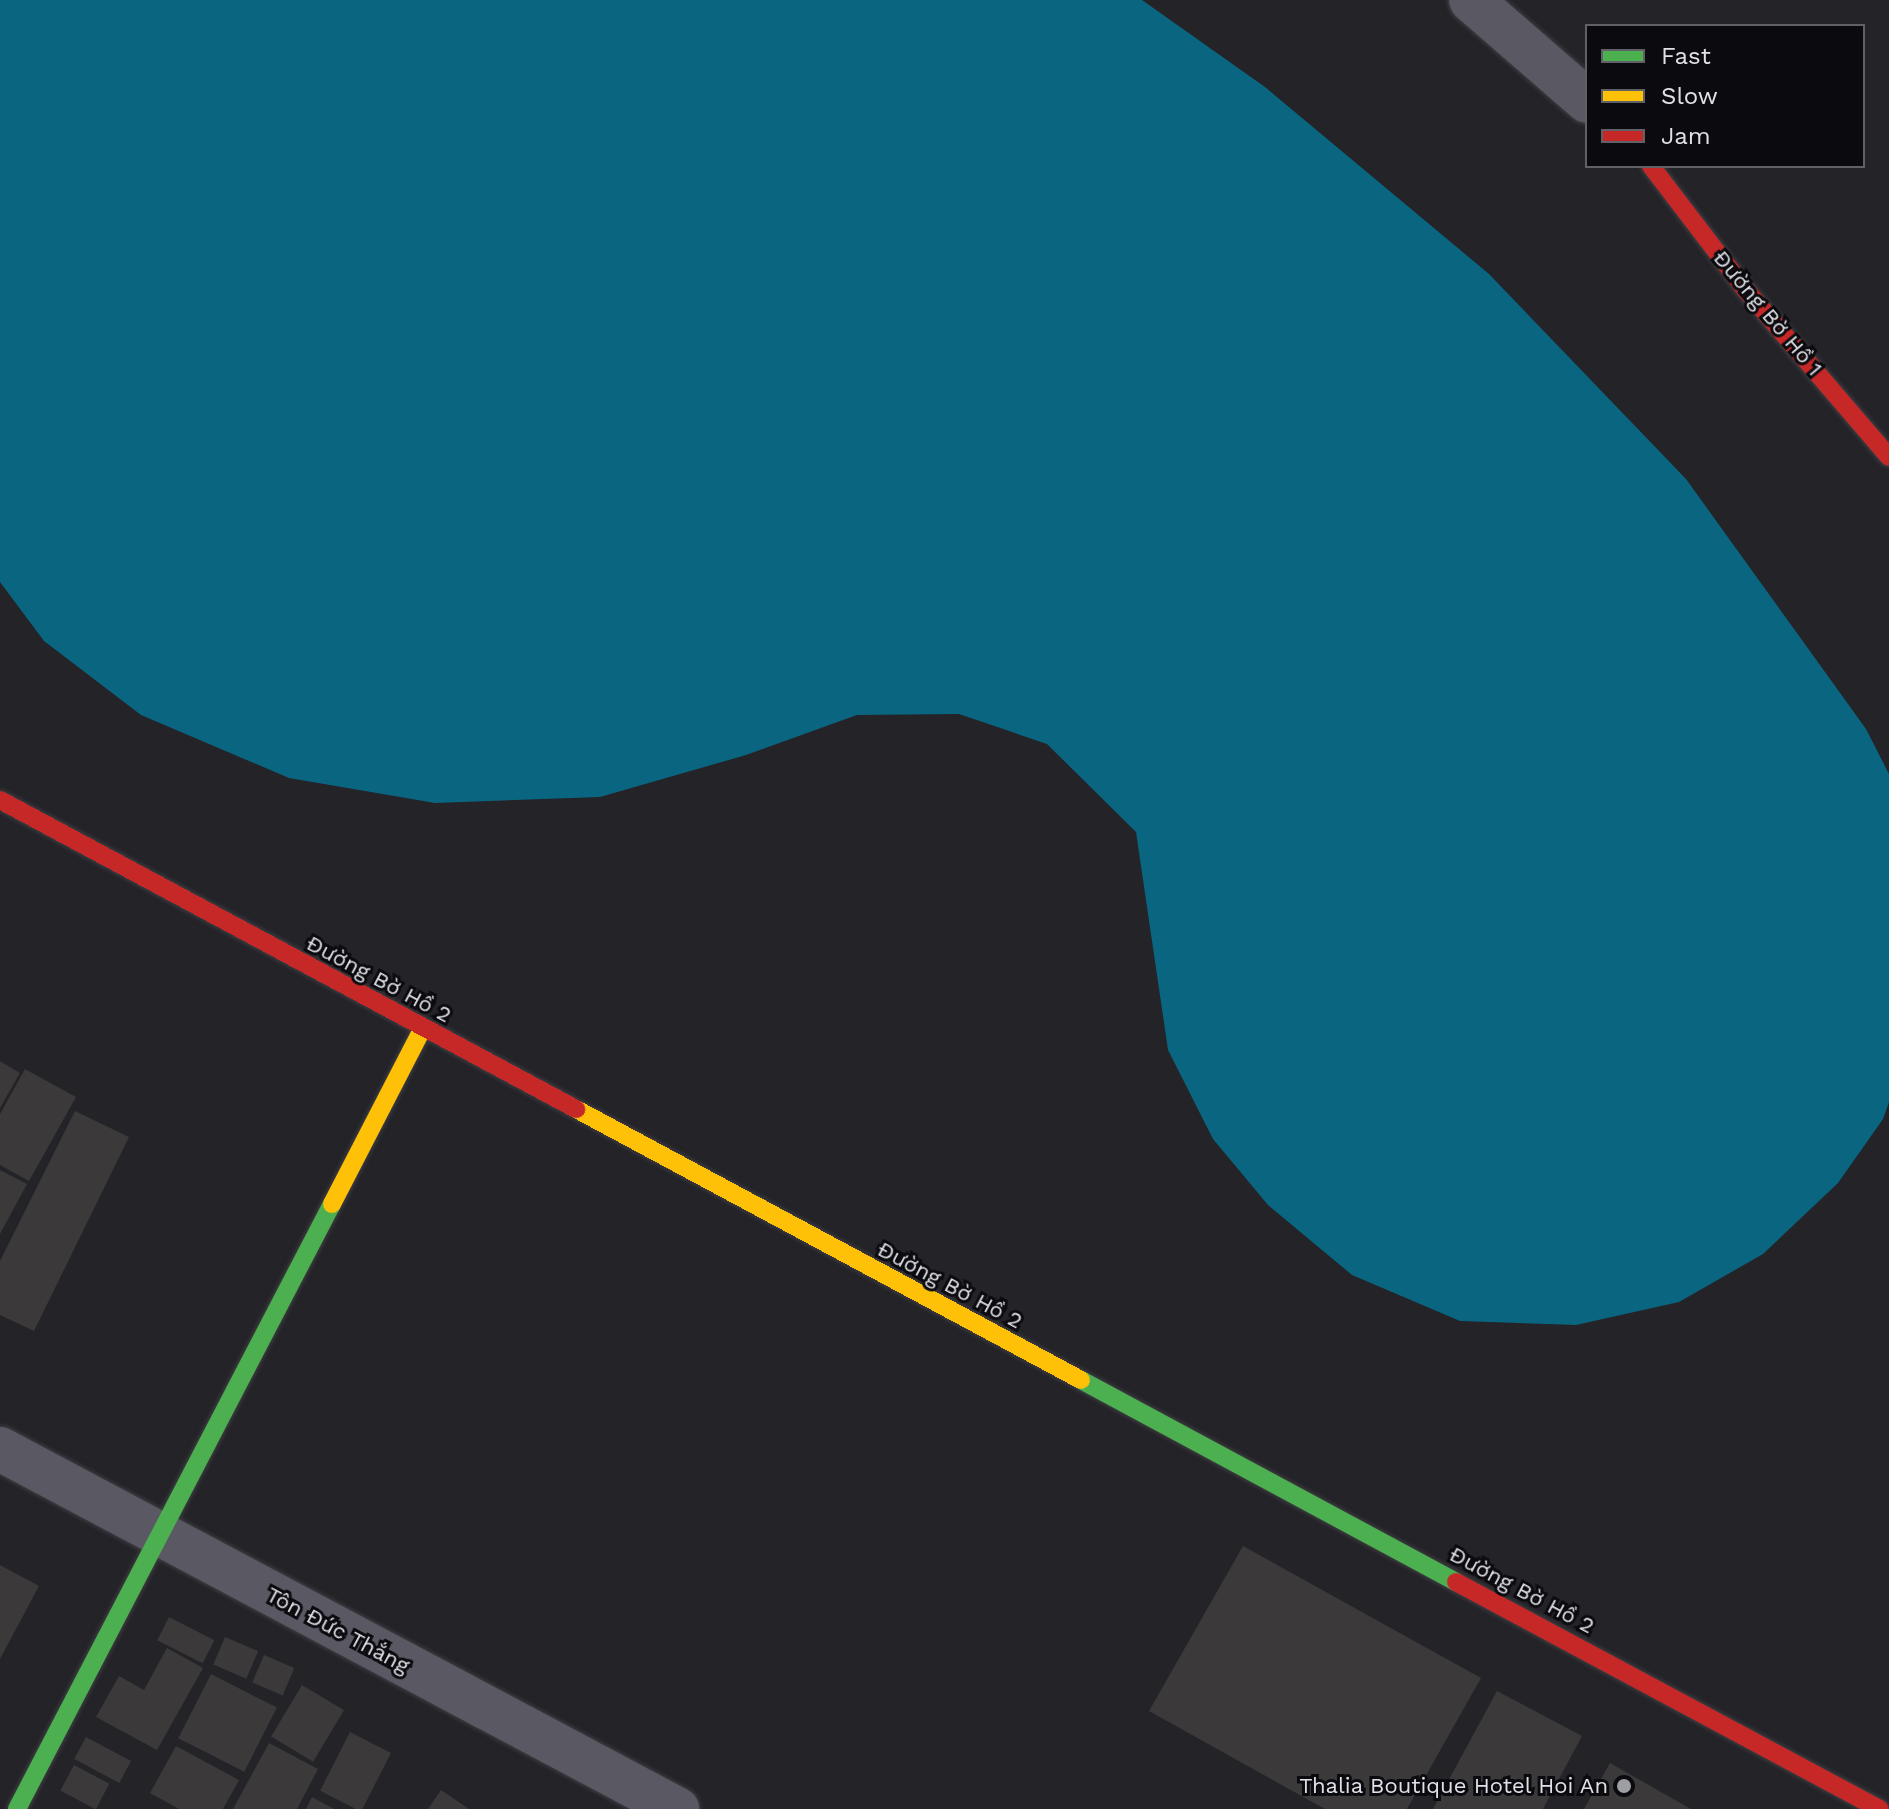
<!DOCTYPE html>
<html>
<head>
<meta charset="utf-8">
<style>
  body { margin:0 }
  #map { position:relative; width:1889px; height:1809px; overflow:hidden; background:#232328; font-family:"Work Sans",sans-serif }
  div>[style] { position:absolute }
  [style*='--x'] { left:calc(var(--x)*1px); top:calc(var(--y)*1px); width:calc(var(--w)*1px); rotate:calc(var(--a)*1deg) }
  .water>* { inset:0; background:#0a6580 }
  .building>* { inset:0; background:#3b393a; transform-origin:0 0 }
  .roads { filter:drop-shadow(0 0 2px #3e3e42) drop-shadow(0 0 2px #3e3e42) }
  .street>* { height:44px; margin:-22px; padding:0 22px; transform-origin:22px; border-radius:22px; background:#595863 }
  .fast>* { height:18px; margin:-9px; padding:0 9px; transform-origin:9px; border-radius:9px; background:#4caf50 }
  .slow>* { height:18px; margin:-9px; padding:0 9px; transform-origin:9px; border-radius:9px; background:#ffc107 }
  .jam>* { height:18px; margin:-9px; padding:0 9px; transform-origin:9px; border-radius:9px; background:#c62828 }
  .dots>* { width:22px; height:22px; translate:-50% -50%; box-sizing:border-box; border:4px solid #0b0b0f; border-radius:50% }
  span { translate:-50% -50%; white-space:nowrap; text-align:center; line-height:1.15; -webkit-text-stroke:6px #0b0b0f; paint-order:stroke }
  .street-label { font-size:22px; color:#e0e1e8 }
  .poi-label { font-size:22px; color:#e0e1e8 }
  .right { translate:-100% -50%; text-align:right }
  .legend { position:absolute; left:1585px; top:24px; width:280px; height:144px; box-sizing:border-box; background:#0b0b0f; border:2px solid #606166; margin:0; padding:10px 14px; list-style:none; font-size:24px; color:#e0e1e8 }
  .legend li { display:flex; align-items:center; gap:16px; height:40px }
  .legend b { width:40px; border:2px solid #606166 }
</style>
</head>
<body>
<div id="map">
  <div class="water">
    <div style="clip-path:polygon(0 0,1142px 0,1265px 87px,1489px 274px,1686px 479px,1866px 729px,1889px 774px,1889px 1102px,1883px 1119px,1838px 1183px,1763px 1254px,1679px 1302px,1576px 1325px,1460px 1321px,1352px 1275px,1268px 1205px,1213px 1139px,1168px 1050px,1136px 832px,1047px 744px,959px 714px,857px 715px,746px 755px,600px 797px,435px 803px,289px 778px,141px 715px,44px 641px,0 582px)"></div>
  </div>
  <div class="building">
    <div style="clip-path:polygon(0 1061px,20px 1073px,0 1108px)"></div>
    <div style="clip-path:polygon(25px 1069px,76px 1097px,29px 1181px,0 1165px,0 1114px)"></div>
    <div style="clip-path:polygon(75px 1111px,129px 1137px,34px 1331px,0 1315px,0 1261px)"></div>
    <div style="clip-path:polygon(0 1170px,27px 1184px,0 1234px)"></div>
    <div style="clip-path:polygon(1243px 1546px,1481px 1678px,1407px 1809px,1325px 1809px,1149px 1711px)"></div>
    <div style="clip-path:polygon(0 1565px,39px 1586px,0 1659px)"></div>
    <div style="left:169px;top:1617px;width:51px;height:26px;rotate:27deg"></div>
    <div style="left:225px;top:1637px;width:36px;height:30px;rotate:23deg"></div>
    <div style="clip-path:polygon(167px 1648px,203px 1668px,157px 1750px,96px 1717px,119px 1676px,144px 1690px)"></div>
    <div style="left:264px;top:1655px;width:33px;height:30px;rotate:23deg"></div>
    <div style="left:211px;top:1674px;width:74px;height:72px;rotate:27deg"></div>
    <div style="left:302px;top:1685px;width:49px;height:60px;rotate:31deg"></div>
    <div style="clip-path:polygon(1497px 1691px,1582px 1736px,1543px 1809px,1433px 1809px)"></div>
    <div style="left:350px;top:1732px;width:46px;height:66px;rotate:27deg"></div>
    <div style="left:86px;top:1737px;width:51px;height:25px;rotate:28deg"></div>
    <div style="clip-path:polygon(269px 1743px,318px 1769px,297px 1809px,233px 1809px)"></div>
    <div style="clip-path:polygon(176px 1746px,239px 1780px,223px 1809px,179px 1809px,150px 1793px)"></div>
    <div style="clip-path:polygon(1610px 1763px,1691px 1809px,1584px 1809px)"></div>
    <div style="left:74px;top:1765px;width:40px;height:29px;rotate:28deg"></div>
    <div style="clip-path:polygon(441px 1790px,469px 1809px,428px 1809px)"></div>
    <div style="clip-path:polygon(312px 1797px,334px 1809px,306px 1809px)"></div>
  </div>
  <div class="roads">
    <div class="street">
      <div style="--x:1471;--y:0;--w:154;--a:41"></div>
      <div style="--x:0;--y:1449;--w:767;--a:28"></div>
    </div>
    <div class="fast">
      <div style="--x:1081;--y:1380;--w:426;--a:28.3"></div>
      <div style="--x:17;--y:1809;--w:682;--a:-62.5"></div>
    </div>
    <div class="slow">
      <div style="--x:576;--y:1109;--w:573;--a:28.22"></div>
      <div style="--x:332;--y:1204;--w:196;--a:-62.7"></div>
    </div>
    <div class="jam">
      <div style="--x:1651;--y:166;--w:155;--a:52.6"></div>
      <div style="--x:1745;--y:289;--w:221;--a:49.4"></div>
      <div style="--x:0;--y:800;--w:654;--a:28.21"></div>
      <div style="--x:1456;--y:1582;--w:481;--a:28.2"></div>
    </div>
  </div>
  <div class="dots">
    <div style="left:1624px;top:1786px;background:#9e9ea5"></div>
  </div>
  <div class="street-label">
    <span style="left:1768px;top:313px;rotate:50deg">Đường Bờ Hồ 1</span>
    <span style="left:379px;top:979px;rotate:28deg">Đường Bờ Hồ 2</span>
    <span style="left:950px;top:1285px;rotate:28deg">Đường Bờ Hồ 2</span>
    <span style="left:1522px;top:1590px;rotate:28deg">Đường Bờ Hồ 2</span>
    <span style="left:338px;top:1630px;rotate:28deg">Tôn Đức Thắng</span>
  </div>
  <div class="poi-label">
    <span class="right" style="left:1608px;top:1786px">Thalia Boutique Hotel Hoi An</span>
  </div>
  <ul class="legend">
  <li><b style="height:10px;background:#4caf50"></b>Fast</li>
  <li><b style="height:10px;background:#ffc107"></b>Slow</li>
  <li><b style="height:10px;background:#c62828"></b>Jam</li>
  </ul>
</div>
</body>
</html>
